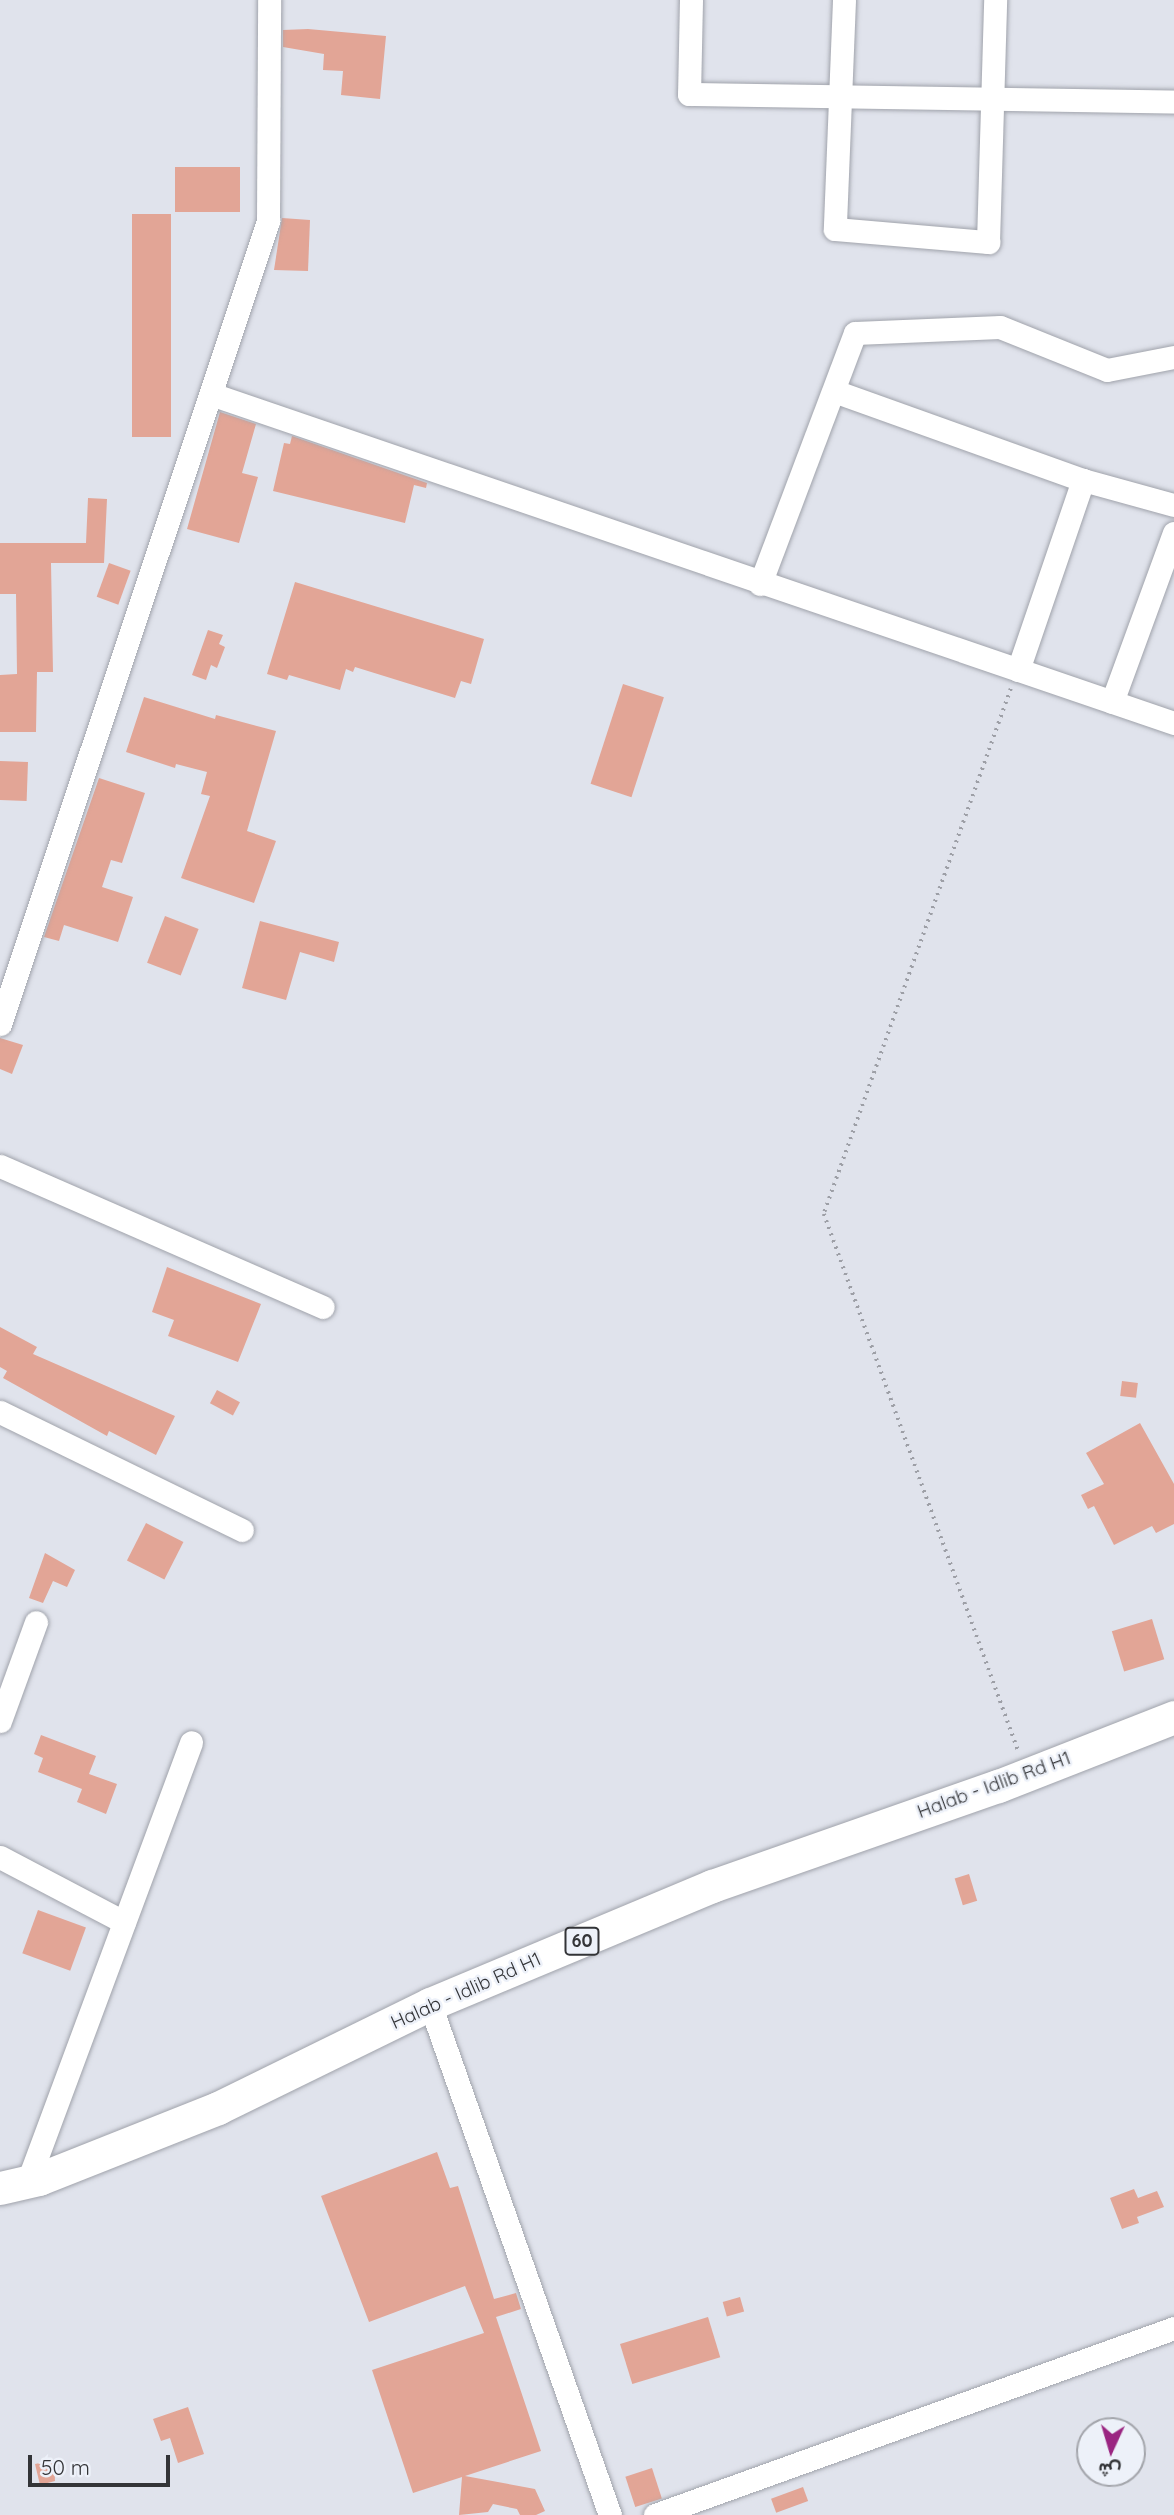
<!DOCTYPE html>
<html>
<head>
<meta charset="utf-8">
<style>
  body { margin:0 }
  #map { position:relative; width:1174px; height:2515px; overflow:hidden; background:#e0e3ec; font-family:Quicksand,Vazirmatn,sans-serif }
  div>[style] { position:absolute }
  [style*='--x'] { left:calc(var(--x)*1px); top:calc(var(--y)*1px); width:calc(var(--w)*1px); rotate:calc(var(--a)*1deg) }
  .building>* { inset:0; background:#e2a596; transform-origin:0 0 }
  .path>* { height:3.5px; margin-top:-1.75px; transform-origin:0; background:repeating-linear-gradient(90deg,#9d9fa6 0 2px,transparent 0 7px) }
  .roads { filter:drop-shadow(0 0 2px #a0a3ab) drop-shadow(0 0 2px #a0a3ab) }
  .minor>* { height:23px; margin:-11.5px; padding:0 11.5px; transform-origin:11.5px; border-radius:11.5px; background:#fff }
  .highway>* { height:33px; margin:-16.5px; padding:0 16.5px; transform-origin:16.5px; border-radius:16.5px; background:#fff }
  span { translate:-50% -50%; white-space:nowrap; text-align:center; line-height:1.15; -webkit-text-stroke:5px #edf1f9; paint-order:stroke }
  .shield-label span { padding:2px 5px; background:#edf1f9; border:2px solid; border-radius:5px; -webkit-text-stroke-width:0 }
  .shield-label { font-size:18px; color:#333437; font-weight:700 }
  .street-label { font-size:19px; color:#333437 }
  .north { position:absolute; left:1076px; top:2417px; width:70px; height:70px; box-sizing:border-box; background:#edf1f9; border:2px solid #a3a5ab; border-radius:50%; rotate:184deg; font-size:19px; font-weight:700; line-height:28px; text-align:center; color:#333437 }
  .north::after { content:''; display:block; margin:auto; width:24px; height:32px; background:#9a2581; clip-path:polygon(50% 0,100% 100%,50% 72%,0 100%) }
  .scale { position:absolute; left:28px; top:2455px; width:142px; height:32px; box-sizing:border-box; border:4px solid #333437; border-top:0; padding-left:9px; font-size:21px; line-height:24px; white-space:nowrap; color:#333437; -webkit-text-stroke:5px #edf1f9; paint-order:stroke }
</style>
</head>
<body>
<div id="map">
  <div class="building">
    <div style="clip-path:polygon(308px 29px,386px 36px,380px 99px,341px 95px,343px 71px,323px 70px,324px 54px,283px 47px,283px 30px)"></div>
    <div style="left:175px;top:167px;width:65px;height:45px"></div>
    <div style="left:132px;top:214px;width:39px;height:223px"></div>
    <div style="clip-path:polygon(282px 218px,310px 220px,308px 271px,274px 270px)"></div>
    <div style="clip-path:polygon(220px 412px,256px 424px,242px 473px,258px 477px,239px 543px,187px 529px)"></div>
    <div style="clip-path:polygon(292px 436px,427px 483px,426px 488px,414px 485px,405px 523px,273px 491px,284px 443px,290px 444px)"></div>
    <div style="clip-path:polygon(88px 498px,107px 499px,104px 563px,51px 563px,53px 672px,37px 672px,36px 732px,0 732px,0 675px,17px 674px,16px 594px,0 594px,0 543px,86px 543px)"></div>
    <div style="left:109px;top:563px;width:23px;height:36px;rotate:20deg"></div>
    <div style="clip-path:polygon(295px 582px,484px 639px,471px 684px,461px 681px,455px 698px,355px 667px,353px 672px,346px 669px,340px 690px,289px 675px,287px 680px,267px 674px)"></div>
    <div style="clip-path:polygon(208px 630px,223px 635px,219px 644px,225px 647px,217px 668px,211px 665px,206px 680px,192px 675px)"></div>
    <div style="left:623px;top:684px;width:43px;height:105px;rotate:18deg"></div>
    <div style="clip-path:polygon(144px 697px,215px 719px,216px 715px,276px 731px,247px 831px,276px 841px,254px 903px,181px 878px,210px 796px,201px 794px,207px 772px,176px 764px,175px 768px,126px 752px)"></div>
    <div style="left:0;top:761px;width:28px;height:39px;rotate:2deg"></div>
    <div style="clip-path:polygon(99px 778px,145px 793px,122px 863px,111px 860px,102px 887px,133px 897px,118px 942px,64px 925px,59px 941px,44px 937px)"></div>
    <div style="left:165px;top:916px;width:36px;height:50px;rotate:21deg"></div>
    <div style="clip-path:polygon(260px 921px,339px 942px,334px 962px,300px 952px,286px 1000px,242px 988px)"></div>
    <div style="clip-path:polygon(0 1038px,23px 1045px,12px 1074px,0 1069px)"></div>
    <div style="clip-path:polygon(167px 1267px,261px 1304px,238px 1362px,168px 1336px,174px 1320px,152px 1312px)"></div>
    <div style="clip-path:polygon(0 1327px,37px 1347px,33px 1354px,175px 1416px,156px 1455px,109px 1431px,107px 1436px,3px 1378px,7px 1371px,0 1367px)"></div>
    <div style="left:1122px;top:1381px;width:16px;height:15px;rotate:7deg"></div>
    <div style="left:217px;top:1390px;width:26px;height:15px;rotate:28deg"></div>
    <div style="clip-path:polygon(1140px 1423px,1174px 1484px,1174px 1524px,1156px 1533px,1152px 1526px,1114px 1545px,1094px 1506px,1088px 1509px,1081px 1495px,1104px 1484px,1086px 1453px)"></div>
    <div style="left:146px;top:1523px;width:42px;height:42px;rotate:27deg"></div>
    <div style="clip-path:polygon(45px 1553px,75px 1570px,67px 1587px,53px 1581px,43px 1603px,29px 1598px)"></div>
    <div style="left:1152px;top:1619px;width:42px;height:42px;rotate:73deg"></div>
    <div style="clip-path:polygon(41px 1735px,96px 1756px,89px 1774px,117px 1784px,106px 1814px,77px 1802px,82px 1789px,38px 1772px,43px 1758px,34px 1754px)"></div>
    <div style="left:969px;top:1874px;width:28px;height:15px;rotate:73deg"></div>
    <div style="left:38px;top:1910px;width:51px;height:46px;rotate:20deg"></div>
    <div style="clip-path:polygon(437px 2152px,450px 2188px,458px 2186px,494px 2299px,516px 2293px,521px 2309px,496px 2317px,541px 2451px,465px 2476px,535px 2489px,545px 2511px,536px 2515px,520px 2515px,517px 2509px,493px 2504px,488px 2512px,459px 2515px,462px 2477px,413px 2493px,372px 2370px,484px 2333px,465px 2286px,369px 2322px,321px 2196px)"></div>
    <div style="clip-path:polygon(1134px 2189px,1138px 2198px,1157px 2191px,1164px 2207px,1137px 2217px,1139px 2223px,1122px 2229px,1110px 2198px)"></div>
    <div style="left:740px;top:2297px;width:15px;height:18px;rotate:74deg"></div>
    <div style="left:708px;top:2317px;width:42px;height:92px;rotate:73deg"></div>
    <div style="clip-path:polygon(188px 2407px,204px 2454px,178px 2463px,170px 2438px,161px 2441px,153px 2419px)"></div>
    <div style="clip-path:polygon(54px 2460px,55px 2481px,40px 2485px,35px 2464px)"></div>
    <div style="left:652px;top:2468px;width:32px;height:28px;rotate:72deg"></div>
    <div style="left:803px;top:2487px;width:15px;height:34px;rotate:70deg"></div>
  </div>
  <div class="path">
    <div style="--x:1011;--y:689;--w:557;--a:109.61"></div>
    <div style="--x:824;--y:1214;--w:573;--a:70.11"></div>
  </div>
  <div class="roads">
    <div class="minor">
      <div style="--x:691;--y:0;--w:94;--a:91.2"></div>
      <div style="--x:689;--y:94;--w:485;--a:0.9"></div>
      <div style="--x:844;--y:0;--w:229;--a:92.3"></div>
      <div style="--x:835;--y:229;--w:154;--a:4.9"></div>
      <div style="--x:988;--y:242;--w:242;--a:-88.3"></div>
      <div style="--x:834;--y:391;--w:264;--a:19.7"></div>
      <div style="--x:1083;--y:480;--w:94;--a:15.4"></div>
      <div style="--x:211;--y:394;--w:1018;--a:18.86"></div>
      <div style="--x:760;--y:584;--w:268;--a:-69.3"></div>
      <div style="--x:855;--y:333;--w:145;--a:-2.4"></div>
      <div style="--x:1000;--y:327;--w:115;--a:21.9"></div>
      <div style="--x:1107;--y:370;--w:68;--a:-11"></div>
      <div style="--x:1018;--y:670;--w:201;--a:-71.1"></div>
      <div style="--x:1112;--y:702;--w:180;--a:-69.9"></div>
      <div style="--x:0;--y:1024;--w:847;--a:-71.54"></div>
      <div style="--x:268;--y:221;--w:221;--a:-89.7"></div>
      <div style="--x:0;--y:1166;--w:352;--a:23.6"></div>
      <div style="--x:0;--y:1412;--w:269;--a:26"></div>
      <div style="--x:0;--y:1721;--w:105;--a:-70"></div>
      <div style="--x:0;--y:1857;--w:140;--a:27.7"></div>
      <div style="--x:430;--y:2004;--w:542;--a:70.6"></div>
      <div style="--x:28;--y:2181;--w:468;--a:-69.6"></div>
      <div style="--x:655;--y:2515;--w:552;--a:-19.81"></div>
    </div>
    <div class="highway">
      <div style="--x:0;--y:2188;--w:40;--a:-13"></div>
      <div style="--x:39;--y:2179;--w:193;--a:-21.6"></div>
      <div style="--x:218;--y:2108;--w:236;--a:-26.1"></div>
      <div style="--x:430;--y:2004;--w:306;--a:-22.7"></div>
      <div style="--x:712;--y:1886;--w:303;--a:-19.3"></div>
      <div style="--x:998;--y:1786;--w:189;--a:-21.4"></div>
    </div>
  </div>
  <div class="shield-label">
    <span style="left:582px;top:1941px">60</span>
  </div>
  <div class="street-label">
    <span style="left:994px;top:1785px;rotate:-20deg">Halab - Idlib Rd H1</span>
    <span style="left:466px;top:1991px;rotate:-24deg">Halab - Idlib Rd H1</span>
  </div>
  <div class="north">ش</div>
  <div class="scale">50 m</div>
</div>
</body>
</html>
